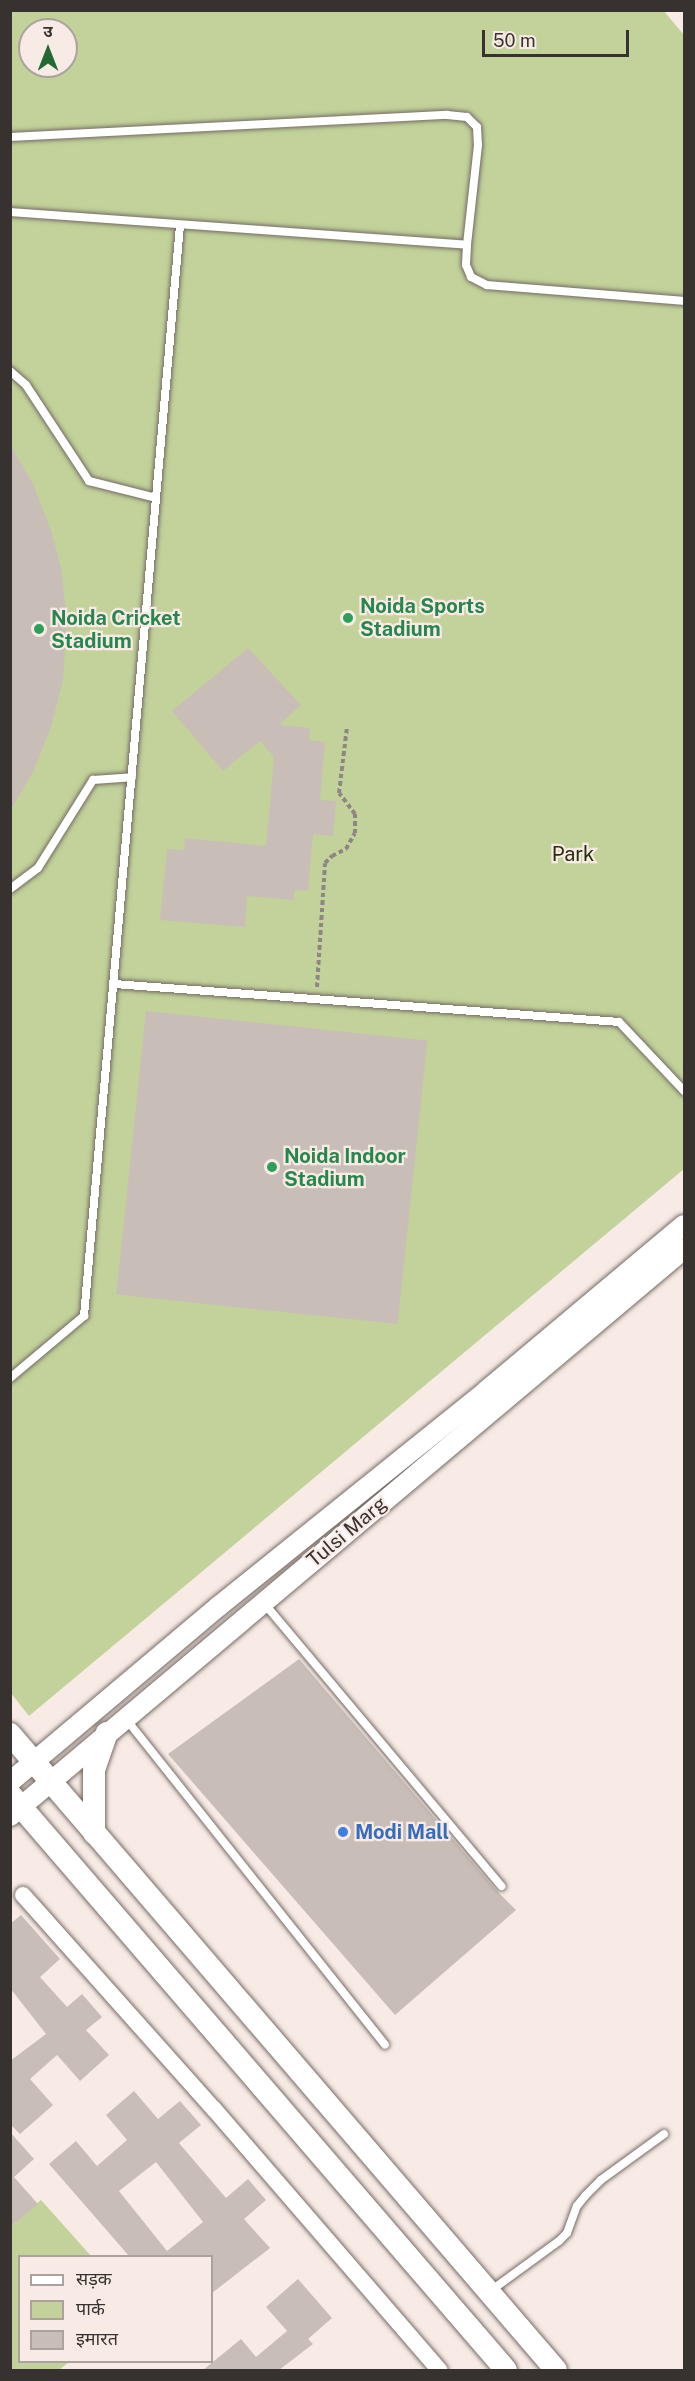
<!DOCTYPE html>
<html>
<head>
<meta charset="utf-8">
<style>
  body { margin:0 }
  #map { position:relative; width:695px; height:2381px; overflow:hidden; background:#f8ebe6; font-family:"Public Sans","Noto Sans Devanagari",sans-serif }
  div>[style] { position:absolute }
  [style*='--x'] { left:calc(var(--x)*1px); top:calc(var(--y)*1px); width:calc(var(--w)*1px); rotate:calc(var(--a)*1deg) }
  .green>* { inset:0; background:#c2d29a }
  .building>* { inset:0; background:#c9beb7; transform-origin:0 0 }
  .path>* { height:4px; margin-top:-2px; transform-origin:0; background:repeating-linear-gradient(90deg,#8f8683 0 4.5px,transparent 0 7.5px) }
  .roads { filter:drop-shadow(0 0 2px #766b66) drop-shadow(0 0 2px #766b66) }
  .service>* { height:8px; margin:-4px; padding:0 4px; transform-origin:4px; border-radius:4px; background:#fff }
  .minor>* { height:16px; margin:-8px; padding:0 8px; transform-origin:8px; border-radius:8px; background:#fff }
  .tertiary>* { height:20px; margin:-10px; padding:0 10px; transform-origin:10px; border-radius:10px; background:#fff }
  .secondary>* { height:22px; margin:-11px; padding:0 11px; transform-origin:11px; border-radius:11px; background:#fff }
  .dots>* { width:16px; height:16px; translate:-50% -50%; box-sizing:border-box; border:3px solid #f8ebe6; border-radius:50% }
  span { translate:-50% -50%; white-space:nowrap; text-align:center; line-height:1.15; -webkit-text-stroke:4.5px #f8ebe6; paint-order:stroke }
  .leisure-label { font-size:20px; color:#27864d; font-weight:700 }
  .left { translate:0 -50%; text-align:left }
  .park-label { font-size:20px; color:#252e09 }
  .street-label { font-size:20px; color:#373230 }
  .shop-label { font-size:20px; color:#366cbe; font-weight:700 }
  .frame { position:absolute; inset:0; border:12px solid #373230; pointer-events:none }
  .legend { position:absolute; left:18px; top:2255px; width:195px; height:108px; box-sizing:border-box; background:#f8ebe6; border:2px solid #aba19d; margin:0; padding:8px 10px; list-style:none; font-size:18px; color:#373230 }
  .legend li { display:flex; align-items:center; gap:12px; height:30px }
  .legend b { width:30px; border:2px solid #aba19d }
  .north { position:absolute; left:18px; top:18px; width:60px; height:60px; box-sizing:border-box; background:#f8ebe6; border:2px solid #aba19d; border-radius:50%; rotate:0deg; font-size:16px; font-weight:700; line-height:24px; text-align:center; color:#373230 }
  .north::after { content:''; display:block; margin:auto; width:21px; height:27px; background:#246834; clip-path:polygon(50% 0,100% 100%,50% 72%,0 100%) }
  .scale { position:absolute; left:482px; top:30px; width:147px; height:27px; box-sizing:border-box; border:3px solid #373230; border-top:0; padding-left:8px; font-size:18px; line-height:21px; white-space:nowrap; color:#373230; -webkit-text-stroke:4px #f8ebe6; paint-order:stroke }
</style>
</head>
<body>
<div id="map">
  <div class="green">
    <div style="clip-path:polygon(evenodd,663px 10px,684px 35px,684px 1169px,29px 1716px,10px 1692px,10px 11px,663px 10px,30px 30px,66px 30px,66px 66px,30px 66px,30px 30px)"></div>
    <div style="clip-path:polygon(41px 2200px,91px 2256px,20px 2256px,20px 2362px,69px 2362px,59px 2370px,11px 2370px,10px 2227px)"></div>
  </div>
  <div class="building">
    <div style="clip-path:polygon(10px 444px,33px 484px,52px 533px,61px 568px,67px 620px,63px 680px,51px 727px,33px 772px,10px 811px)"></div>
    <div style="clip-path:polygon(248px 648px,301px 705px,279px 725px,310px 728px,309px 740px,325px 742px,320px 800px,336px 801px,333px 836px,313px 834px,308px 891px,295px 890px,294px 900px,247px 896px,245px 927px,160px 920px,167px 849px,184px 850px,185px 838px,266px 846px,274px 757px,260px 741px,223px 771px,172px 711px)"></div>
    <div style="left:146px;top:1011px;width:283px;height:285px;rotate:6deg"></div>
    <div style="clip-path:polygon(299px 1659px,496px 1890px,516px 1910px,395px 2015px,168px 1754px)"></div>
    <div style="clip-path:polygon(21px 1915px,60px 1959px,40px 1977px,67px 2007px,82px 1994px,102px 2017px,86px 2030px,109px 2055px,80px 2081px,57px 2055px,30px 2079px,53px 2105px,20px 2134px,10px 2124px,10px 2061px,46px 2034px,10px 1988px,10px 1924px)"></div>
    <div style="clip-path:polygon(evenodd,134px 2091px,158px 2119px,180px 2101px,201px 2125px,179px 2143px,226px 2198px,248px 2179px,266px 2200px,244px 2219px,270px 2248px,212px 2293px,212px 2256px,129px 2256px,49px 2164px,76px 2141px,97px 2166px,127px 2140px,106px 2115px,134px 2091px,156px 2162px,203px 2222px,167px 2251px,119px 2191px,156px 2162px)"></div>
    <div style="clip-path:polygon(10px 2132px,34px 2159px,14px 2177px,38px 2204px,10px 2227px)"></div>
    <div style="clip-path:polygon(298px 2279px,332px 2318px,308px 2339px,313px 2344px,279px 2370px,203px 2370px,241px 2339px,256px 2357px,287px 2331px,266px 2307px)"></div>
  </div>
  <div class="path">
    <div style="--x:317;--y:987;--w:124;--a:-86.3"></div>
    <div style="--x:325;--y:863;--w:10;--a:-45"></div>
    <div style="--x:332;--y:856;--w:16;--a:-27"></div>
    <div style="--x:346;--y:849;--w:18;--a:-61"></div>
    <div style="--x:355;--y:833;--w:19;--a:-90"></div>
    <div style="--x:355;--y:814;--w:26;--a:-127"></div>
    <div style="--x:339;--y:793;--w:66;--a:-83.1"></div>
  </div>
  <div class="roads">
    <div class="service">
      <div style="--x:10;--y:137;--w:438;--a:-2.9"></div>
      <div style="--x:447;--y:115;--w:20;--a:6"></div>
      <div style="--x:467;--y:117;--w:14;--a:45"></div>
      <div style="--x:477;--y:127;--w:18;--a:87"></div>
      <div style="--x:478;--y:145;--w:101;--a:96.3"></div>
      <div style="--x:467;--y:245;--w:20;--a:93"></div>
      <div style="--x:466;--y:265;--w:13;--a:67"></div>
      <div style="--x:471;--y:277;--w:18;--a:27"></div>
      <div style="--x:487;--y:285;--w:198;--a:4.6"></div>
      <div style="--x:10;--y:212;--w:458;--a:4.1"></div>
      <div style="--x:10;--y:371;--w:21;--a:41"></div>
      <div style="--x:26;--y:385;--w:115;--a:56.7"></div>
      <div style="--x:89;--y:481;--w:69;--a:14.2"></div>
      <div style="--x:10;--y:889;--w:35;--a:-37"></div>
      <div style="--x:38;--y:868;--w:104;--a:-58"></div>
      <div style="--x:93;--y:780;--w:39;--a:-4"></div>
      <div style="--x:114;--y:984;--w:506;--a:4.3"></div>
      <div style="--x:619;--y:1022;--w:95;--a:46.7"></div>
      <div style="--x:10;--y:1378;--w:97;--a:-40"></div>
      <div style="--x:84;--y:1316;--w:1095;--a:-84.97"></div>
      <div style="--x:263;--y:1602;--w:371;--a:50"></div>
      <div style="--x:126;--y:1719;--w:416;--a:51.5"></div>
      <div style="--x:489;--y:2292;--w:87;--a:-36.1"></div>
      <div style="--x:559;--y:2241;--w:11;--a:-45"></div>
      <div style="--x:567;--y:2233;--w:29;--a:-70"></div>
      <div style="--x:577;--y:2206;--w:14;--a:-51"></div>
      <div style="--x:586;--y:2195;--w:21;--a:-45"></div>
      <div style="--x:601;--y:2180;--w:78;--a:-36.1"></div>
    </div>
    <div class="minor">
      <div style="--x:23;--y:1895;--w:287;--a:48.3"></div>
      <div style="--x:214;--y:2109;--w:345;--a:49.2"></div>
    </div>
    <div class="tertiary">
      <div style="--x:10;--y:1782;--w:273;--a:-40.1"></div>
      <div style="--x:219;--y:1606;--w:343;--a:-38.8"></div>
      <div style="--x:486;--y:1391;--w:258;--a:-40"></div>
      <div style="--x:10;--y:1816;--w:881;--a:-40.07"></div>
    </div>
    <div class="secondary">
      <div style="--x:10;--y:1734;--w:838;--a:49.35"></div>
      <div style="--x:10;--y:1794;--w:760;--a:49.27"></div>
      <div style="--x:94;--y:1833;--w:63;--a:-90"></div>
      <div style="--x:94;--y:1770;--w:39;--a:-71"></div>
    </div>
  </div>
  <div class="dots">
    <div style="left:348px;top:618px;background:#2e9e5b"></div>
    <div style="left:39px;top:629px;background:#2e9e5b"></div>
    <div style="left:272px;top:1167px;background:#2e9e5b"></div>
    <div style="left:343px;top:1832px;background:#3f7fe0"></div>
  </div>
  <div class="leisure-label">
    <span class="left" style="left:360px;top:618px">Noida Sports<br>Stadium</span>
    <span class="left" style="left:51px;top:630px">Noida Cricket<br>Stadium</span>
    <span class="left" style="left:284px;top:1168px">Noida Indoor<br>Stadium</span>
  </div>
  <div class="park-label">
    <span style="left:573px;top:854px">Park</span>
  </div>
  <div class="street-label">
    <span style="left:347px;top:1532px;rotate:-40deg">Tulsi Marg</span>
  </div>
  <div class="shop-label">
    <span class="left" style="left:355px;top:1832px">Modi Mall</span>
  </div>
  <div class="frame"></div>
  <ul class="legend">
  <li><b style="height:8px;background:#fff"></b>सड़क</li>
  <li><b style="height:16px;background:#c2d29a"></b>पार्क</li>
  <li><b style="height:16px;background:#c9beb7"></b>इमारत</li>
  </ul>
  <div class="north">उ</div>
  <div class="scale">50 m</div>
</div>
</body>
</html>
